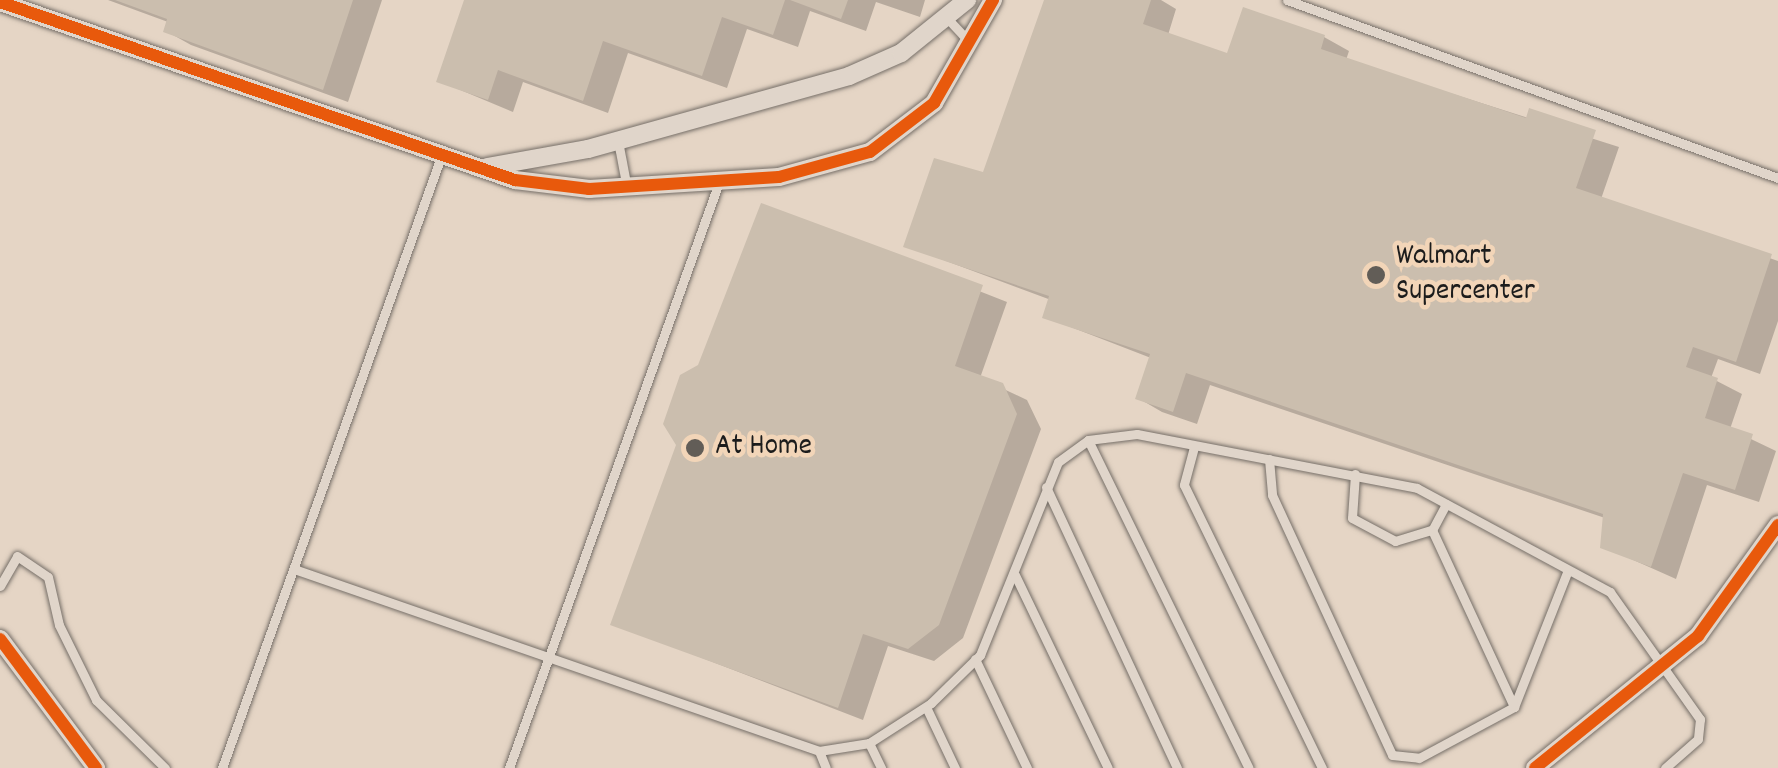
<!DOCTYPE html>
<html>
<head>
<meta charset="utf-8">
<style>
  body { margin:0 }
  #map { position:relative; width:1778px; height:768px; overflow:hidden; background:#e5d5c5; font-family:Dekko,sans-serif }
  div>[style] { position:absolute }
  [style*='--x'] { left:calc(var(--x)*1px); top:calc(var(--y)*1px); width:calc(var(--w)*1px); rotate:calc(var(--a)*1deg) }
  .shadow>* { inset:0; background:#0003 }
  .building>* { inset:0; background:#cbbeae }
  .roads { filter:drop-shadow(0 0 2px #766f68) drop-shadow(0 0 2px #766f68) }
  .service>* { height:9px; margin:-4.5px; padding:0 4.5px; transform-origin:4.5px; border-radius:4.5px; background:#e0d5ca }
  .minor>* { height:18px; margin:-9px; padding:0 9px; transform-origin:9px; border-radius:9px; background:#e0d5ca }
  .cycleway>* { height:12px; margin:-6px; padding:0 6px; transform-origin:6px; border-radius:6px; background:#e8590c }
  .dots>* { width:28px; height:28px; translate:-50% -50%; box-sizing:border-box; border:5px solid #f2d5b8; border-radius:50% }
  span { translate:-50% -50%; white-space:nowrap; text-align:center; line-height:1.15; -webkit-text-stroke:9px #f2d5b8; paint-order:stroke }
  .poi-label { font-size:30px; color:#1c1c1c }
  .left { translate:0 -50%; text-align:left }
</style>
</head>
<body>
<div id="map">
  <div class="shadow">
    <div style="clip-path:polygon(108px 0,382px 0,348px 102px,191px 45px,166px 31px,168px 22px)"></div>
    <div style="clip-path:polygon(467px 0,925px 0,920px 17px,876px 2px,866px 31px,810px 11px,798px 47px,747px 29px,727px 88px,628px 53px,608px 113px,523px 82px,513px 112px,439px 81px)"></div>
    <div style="clip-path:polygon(1046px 0,1161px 0,1176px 9px,1168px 35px,1229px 56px,1244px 10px,1324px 37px,1349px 51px,1346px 60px,1619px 147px,1601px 199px,1778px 261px,1778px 321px,1760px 374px,1718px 359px,1711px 378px,1742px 394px,1730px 429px,1776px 451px,1759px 502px,1707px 485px,1676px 579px,1602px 546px,1605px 518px,1210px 385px,1197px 424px,1162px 412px,1138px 398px,1151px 358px,1045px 317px,1051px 300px,906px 246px,984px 175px)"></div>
    <div style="clip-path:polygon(763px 206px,1007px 302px,980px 378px,1027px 400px,1041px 429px,963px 638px,934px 661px,888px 646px,863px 720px,614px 624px)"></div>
  </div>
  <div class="building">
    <div style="clip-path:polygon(115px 0,353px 0,323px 90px,163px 32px,167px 19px)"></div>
    <div style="clip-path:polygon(464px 0,785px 0,773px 35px,722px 17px,702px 76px,603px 41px,583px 101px,498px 70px,488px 100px,436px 82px)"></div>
    <div style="clip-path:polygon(790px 0,848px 0,841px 19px)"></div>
    <div style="clip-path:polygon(1044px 0,1151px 0,1143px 24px,1227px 53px,1243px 7px,1325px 35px,1321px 49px,1526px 118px,1529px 108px,1596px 130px,1576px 188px,1772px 254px,1736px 362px,1693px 347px,1686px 367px,1718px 378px,1705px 418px,1753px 434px,1735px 490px,1683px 473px,1651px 567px,1600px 548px,1603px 514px,1186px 373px,1173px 412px,1135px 399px,1150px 354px,1042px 318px,1049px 296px,903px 247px,934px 158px,983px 172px)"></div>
    <div style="clip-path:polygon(761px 203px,983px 285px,955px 366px,1003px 383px,1017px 414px,939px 625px,908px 649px,863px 634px,838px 708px,610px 625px,676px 445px,663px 424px,680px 375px,698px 365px)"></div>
  </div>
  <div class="roads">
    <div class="service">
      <div style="--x:1287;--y:0;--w:522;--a:19.93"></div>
      <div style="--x:947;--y:18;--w:34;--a:47"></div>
      <div style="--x:618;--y:141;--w:48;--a:79.2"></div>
      <div style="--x:1088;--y:440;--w:365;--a:63.9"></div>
      <div style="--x:1194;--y:447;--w:39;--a:105"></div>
      <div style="--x:1184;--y:485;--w:315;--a:64"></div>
      <div style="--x:1269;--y:459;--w:36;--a:85"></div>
      <div style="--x:1272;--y:495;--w:286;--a:65.2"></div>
      <div style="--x:1392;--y:755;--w:27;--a:6"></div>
      <div style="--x:1419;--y:758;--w:108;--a:-28.2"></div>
      <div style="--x:1514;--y:707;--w:147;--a:-68.5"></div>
      <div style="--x:1355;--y:474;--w:44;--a:93.9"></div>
      <div style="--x:1352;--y:518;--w:49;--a:28.1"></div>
      <div style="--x:1395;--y:541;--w:39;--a:-17"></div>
      <div style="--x:1046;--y:487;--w:310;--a:65"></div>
      <div style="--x:1446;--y:504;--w:30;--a:118"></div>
      <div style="--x:1432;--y:530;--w:195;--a:65.1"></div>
      <div style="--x:294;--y:569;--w:556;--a:19.12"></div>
      <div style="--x:819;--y:751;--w:51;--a:-9.1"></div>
      <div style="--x:869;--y:743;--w:74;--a:-32.8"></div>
      <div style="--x:931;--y:703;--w:69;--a:-44.4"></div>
      <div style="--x:980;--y:655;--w:208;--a:-68"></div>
      <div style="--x:1058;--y:462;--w:37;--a:-36"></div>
      <div style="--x:1088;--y:440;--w:49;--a:-7"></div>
      <div style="--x:1137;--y:434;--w:285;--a:10.9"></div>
      <div style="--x:1417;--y:488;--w:219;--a:28.3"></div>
      <div style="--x:1610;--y:592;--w:156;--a:54.7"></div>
      <div style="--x:1700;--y:719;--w:20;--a:96"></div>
      <div style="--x:1698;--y:739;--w:44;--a:138.7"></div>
      <div style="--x:1015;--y:575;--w:214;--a:64.3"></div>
      <div style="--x:0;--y:586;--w:34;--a:-60"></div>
      <div style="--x:17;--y:556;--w:37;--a:34"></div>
      <div style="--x:48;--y:577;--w:49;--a:77.1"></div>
      <div style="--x:59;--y:625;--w:84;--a:63.7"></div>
      <div style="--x:96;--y:700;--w:97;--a:44.6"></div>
      <div style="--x:975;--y:659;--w:121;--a:64.5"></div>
      <div style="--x:926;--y:707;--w:68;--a:64.6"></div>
      <div style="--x:869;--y:743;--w:28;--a:64"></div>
      <div style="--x:819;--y:751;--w:18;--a:68"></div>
      <div style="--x:222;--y:768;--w:652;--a:-70.29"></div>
      <div style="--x:509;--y:768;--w:619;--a:-70.28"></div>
    </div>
    <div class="minor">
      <div style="--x:0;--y:2;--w:545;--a:19.07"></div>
      <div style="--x:515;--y:180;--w:75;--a:6.9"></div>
      <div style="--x:589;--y:189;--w:190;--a:-3.6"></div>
      <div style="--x:779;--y:177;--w:94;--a:-15.4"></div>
      <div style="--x:870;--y:152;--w:81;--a:-37.4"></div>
      <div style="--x:934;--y:103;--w:119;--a:-60.2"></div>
      <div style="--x:487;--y:167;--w:103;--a:-10.1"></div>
      <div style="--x:588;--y:149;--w:271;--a:-15.6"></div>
      <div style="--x:849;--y:76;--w:57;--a:-23.9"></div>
      <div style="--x:901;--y:53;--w:85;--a:-38.8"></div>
      <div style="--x:0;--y:639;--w:161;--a:53.3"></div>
      <div style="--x:1535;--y:768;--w:210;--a:-39"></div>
      <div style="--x:1698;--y:636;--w:137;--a:-54.2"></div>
    </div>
  </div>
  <div class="cycleway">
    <div style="--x:0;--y:2;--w:545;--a:19.07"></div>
    <div style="--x:515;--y:180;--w:75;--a:6.9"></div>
    <div style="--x:589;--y:189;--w:190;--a:-3.6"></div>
    <div style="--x:779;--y:177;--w:94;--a:-15.4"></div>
    <div style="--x:870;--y:152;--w:81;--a:-37.4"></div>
    <div style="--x:934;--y:103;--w:119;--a:-60.2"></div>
    <div style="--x:0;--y:639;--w:161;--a:53.3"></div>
    <div style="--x:1535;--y:768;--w:210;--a:-39"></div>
    <div style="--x:1698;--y:636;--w:137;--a:-54.2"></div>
  </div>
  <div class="dots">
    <div style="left:1376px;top:275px;background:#625d57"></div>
    <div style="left:695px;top:448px;background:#625d57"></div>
  </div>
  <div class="poi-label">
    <span class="left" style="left:1396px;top:275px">Walmart<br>Supercenter</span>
    <span class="left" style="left:715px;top:448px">At Home</span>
  </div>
</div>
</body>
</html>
